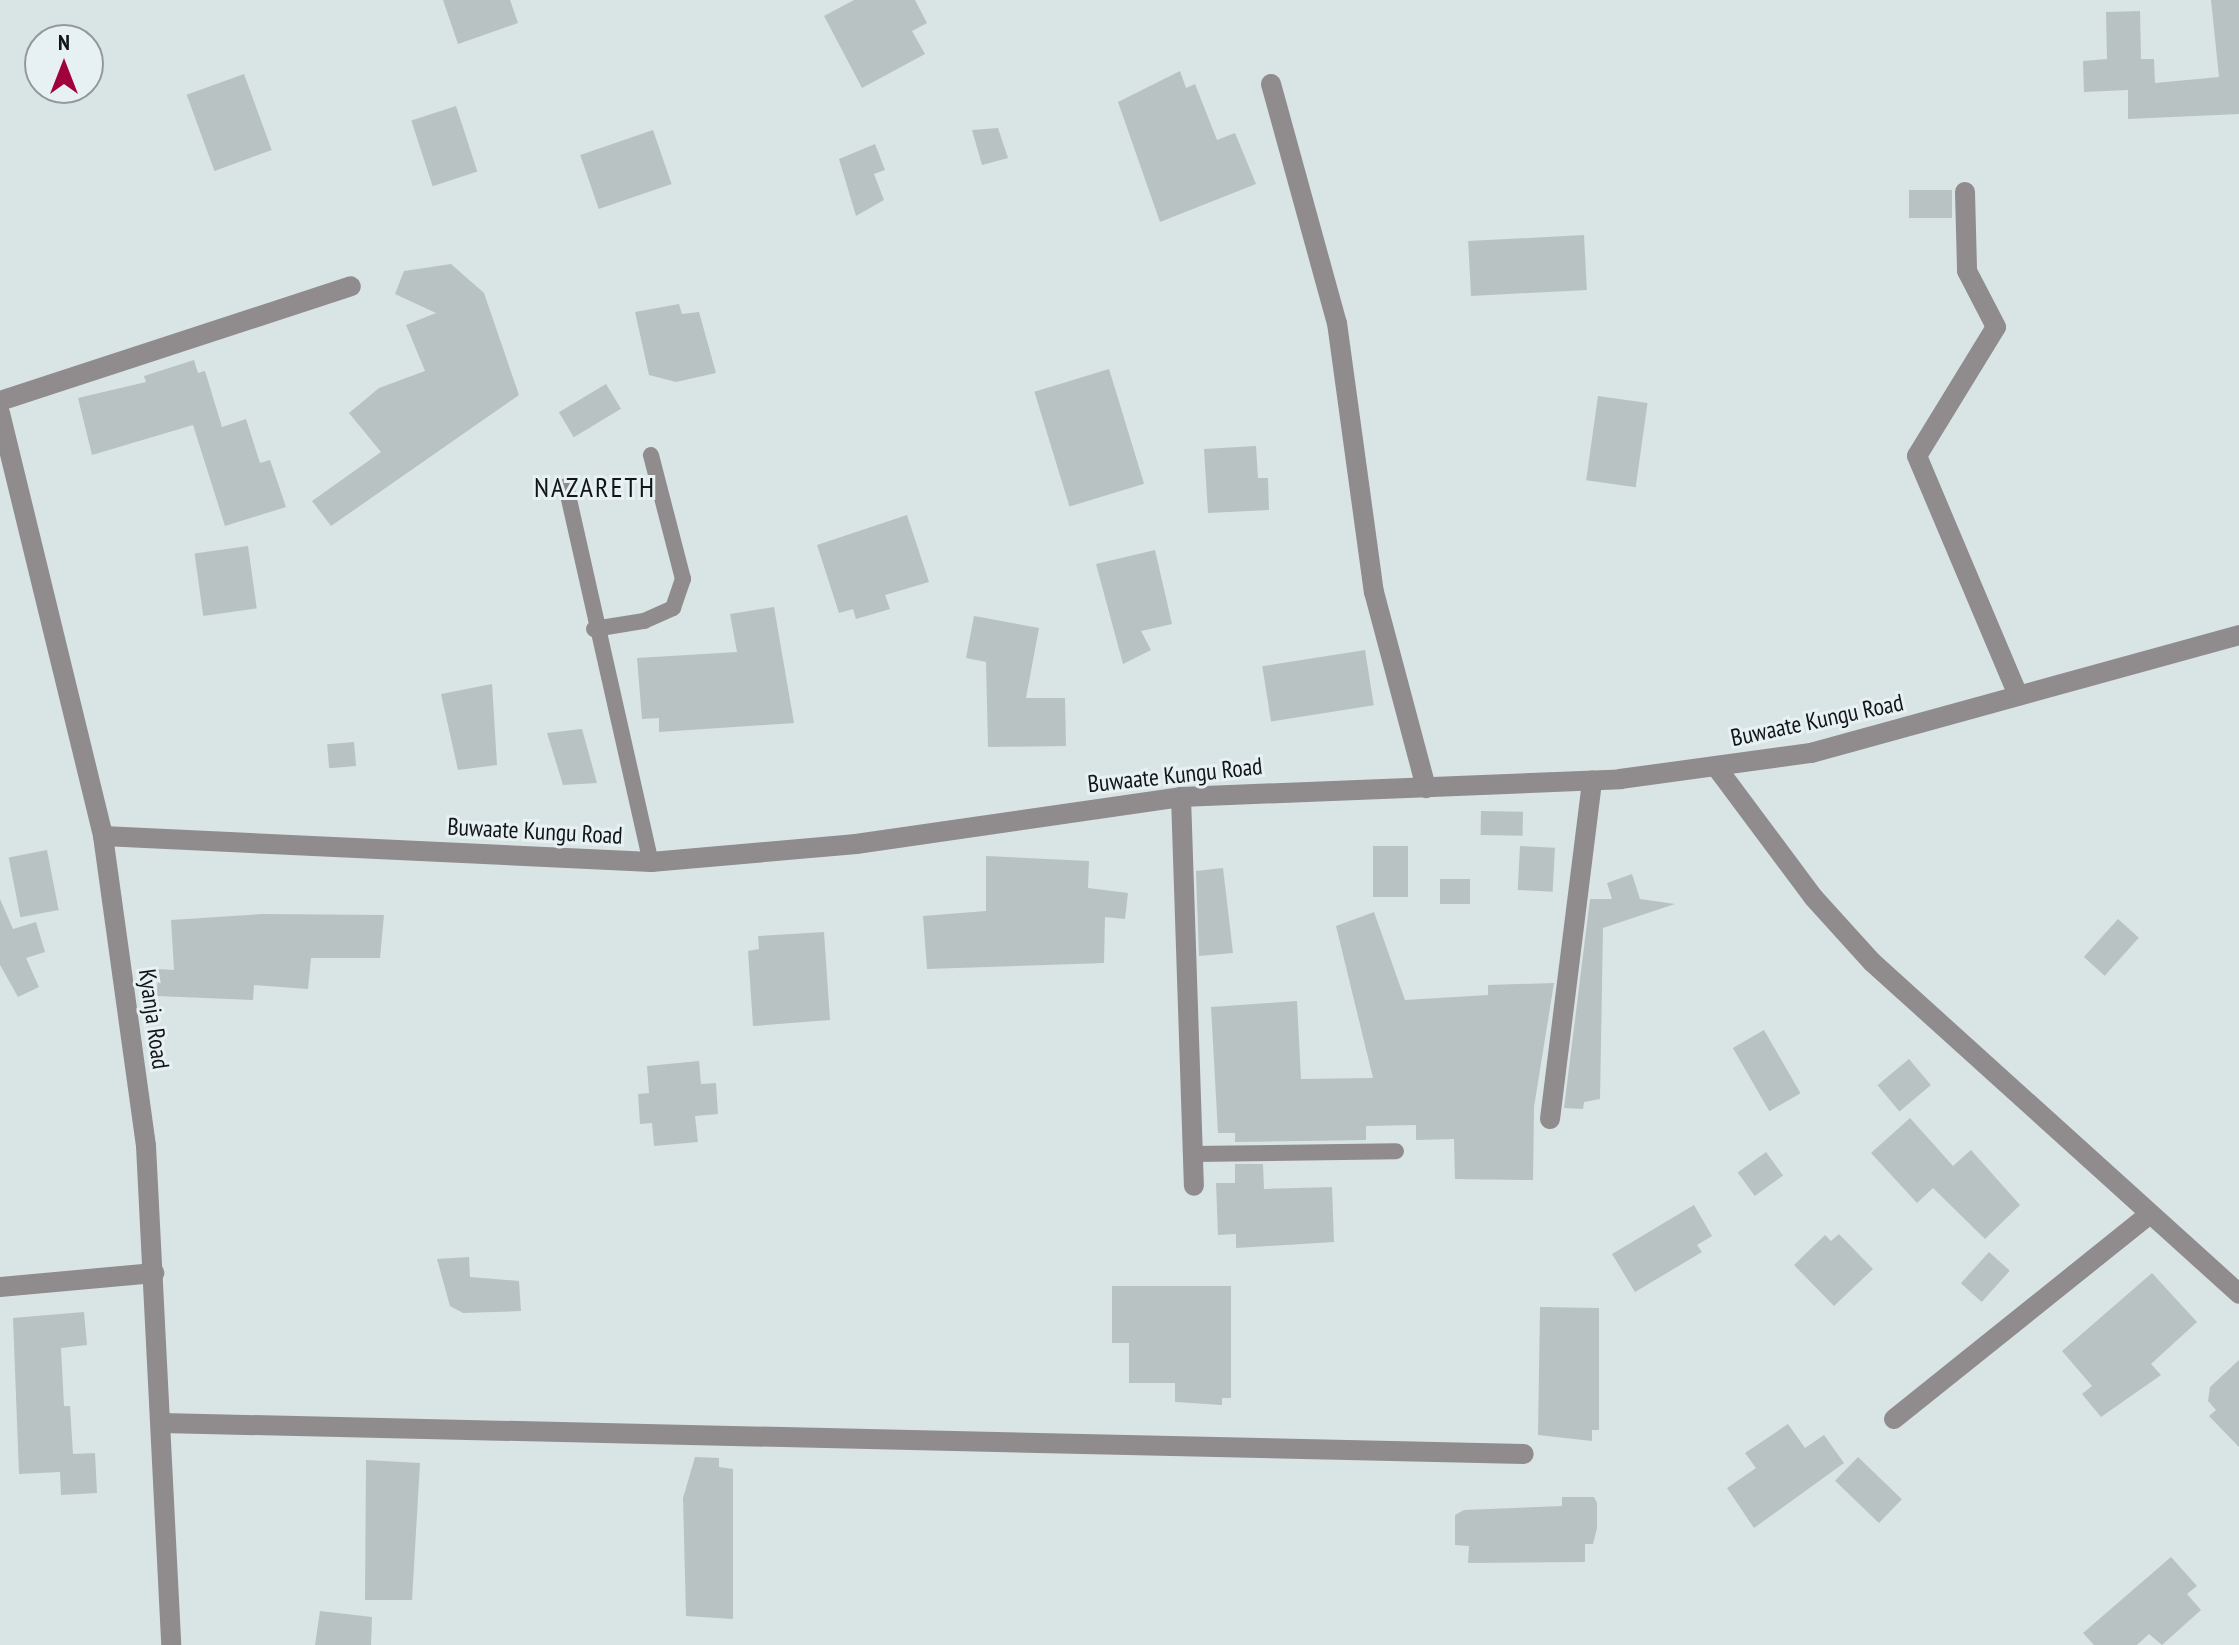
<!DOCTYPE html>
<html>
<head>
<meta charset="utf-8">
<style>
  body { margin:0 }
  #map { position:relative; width:2239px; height:1645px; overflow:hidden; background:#d9e4e5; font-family:"PT Sans Narrow",sans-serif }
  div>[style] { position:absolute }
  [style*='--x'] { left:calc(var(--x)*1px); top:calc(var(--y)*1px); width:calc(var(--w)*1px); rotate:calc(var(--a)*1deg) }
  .building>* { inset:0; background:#b8c2c3; transform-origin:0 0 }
  .lane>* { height:16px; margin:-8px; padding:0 8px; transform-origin:8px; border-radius:8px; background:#908b8c }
  .street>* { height:20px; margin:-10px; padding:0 10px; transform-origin:10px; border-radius:10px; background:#908b8c }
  span { translate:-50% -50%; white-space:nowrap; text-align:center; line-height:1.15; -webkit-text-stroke:6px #e7f1f3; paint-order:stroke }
  .street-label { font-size:24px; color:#121616 }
  .quarter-label { font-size:28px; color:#121616; letter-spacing:2px }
  .north { position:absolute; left:24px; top:24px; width:80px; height:80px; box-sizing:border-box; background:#e7f1f3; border:2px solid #92999b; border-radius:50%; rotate:0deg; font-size:22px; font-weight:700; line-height:32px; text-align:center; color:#121616 }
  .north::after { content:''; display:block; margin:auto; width:28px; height:36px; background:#a0003b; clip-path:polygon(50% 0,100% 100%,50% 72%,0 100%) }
</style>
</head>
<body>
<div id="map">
  <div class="building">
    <div style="clip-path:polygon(443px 0,510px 0,518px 23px,458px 44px)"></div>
    <div style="clip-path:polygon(854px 0,915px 0,927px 23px,912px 31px,925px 54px,862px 88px,824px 16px)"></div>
    <div style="clip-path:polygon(2211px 0,2239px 0,2239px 114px,2128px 119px,2128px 90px,2084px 92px,2083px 61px,2107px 59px,2106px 12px,2140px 11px,2141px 59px,2154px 59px,2155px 83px,2219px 77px)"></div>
    <div style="clip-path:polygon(1180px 71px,1186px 88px,1195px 84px,1217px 140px,1235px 133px,1256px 184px,1160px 222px,1118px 102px)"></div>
    <div style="left:244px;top:74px;width:81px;height:61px;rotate:70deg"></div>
    <div style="left:456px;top:106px;width:69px;height:47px;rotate:72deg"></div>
    <div style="clip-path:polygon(998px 128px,1008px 158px,982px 165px,972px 130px)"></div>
    <div style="left:653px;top:130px;width:57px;height:77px;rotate:71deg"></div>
    <div style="clip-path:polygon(875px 144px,885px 170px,874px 174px,884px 200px,856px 216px,839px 159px)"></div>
    <div style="left:1909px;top:190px;width:43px;height:28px"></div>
    <div style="left:1584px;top:235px;width:55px;height:116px;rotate:87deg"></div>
    <div style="clip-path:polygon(451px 264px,484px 293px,519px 395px,331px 526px,312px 501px,381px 452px,349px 413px,379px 388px,425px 371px,406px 325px,436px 313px,395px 294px,404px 271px)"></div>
    <div style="clip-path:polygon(679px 304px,682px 314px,699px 312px,716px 373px,676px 382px,649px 375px,635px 312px)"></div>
    <div style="clip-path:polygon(194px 360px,198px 373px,205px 371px,222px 427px,246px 419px,260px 463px,270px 460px,286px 507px,225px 526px,193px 425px,92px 455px,78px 398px,146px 382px,144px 376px)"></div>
    <div style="left:1109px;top:369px;width:120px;height:78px;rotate:73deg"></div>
    <div style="left:606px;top:384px;width:29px;height:55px;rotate:59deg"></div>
    <div style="left:1598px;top:396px;width:50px;height:85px;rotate:8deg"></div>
    <div style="clip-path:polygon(1256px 446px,1258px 478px,1268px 478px,1269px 510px,1208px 513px,1204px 449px)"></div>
    <div style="clip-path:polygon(907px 515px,929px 582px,885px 595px,890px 609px,856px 619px,853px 609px,839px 613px,817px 545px)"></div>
    <div style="left:248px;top:546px;width:63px;height:54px;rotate:82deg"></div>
    <div style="clip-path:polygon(1155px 550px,1172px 624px,1141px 631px,1151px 650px,1123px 664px,1096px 564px)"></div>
    <div style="clip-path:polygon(774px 607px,794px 723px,659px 732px,659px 718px,642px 719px,637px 658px,737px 652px,730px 614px)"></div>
    <div style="clip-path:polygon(974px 616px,1039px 628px,1026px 698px,1065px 698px,1066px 746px,988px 747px,986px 662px,966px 658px)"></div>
    <div style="left:1365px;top:650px;width:56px;height:104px;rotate:81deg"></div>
    <div style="clip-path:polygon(492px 684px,497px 765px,458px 770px,441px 694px)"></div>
    <div style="clip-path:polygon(582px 729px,597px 783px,563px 785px,547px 733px)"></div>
    <div style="left:354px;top:742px;width:24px;height:27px;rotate:85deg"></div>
    <div style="left:1481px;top:811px;width:42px;height:24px;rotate:1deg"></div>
    <div style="left:1373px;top:846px;width:35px;height:51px"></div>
    <div style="left:1520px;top:846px;width:35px;height:44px;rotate:3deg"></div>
    <div style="left:47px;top:850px;width:61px;height:39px;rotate:79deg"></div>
    <div style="clip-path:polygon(986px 856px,1089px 861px,1088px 888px,1128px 893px,1125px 919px,1105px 917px,1104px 963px,927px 969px,923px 916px,986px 911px)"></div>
    <div style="clip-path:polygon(1223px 868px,1233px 953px,1199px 956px,1196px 871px)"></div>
    <div style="clip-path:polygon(1632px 874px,1640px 899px,1675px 904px,1603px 928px,1600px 1099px,1584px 1102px,1583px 1109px,1564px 1108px,1590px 899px,1612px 899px,1607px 883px)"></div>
    <div style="left:1470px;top:879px;width:25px;height:30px;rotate:90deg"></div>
    <div style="clip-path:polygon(0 899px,13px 929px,36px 922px,45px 952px,26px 958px,39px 987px,18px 997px,0 965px)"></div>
    <div style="clip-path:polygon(1374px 912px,1405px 1000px,1488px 995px,1488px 985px,1554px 983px,1534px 1107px,1533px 1180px,1455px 1179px,1454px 1139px,1416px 1140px,1416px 1125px,1366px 1126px,1366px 1140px,1235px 1142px,1235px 1133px,1218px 1133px,1211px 1007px,1297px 1001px,1301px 1079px,1373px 1078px,1336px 926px)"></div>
    <div style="clip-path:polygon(263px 914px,384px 915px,380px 958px,311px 958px,308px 989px,254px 985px,253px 1000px,157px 996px,158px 969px,174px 970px,171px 920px)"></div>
    <div style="left:2118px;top:919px;width:28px;height:51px;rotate:42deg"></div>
    <div style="clip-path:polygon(824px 932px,830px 1020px,753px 1026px,748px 951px,759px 949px,758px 936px)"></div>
    <div style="left:1764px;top:1030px;width:73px;height:36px;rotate:60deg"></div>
    <div style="left:1909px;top:1059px;width:34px;height:41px;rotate:50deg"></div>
    <div style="clip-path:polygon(699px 1061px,701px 1084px,716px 1083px,718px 1114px,695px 1116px,698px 1142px,654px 1146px,652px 1123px,640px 1124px,638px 1094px,649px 1093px,647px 1066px)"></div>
    <div style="clip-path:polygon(1910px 1118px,1953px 1166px,1971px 1150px,2020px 1205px,1985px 1239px,1933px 1188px,1917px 1203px,1871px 1153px)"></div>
    <div style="left:1766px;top:1152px;width:29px;height:35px;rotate:54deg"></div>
    <div style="clip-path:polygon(1235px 1164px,1263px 1164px,1264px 1189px,1332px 1187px,1334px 1242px,1236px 1248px,1236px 1234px,1218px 1235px,1216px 1183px,1235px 1183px)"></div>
    <div style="clip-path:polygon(1694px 1205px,1712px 1236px,1697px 1245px,1702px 1252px,1635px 1292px,1612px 1254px)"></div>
    <div style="clip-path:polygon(1839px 1234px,1873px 1269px,1834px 1306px,1794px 1265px,1825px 1235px,1831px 1241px)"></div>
    <div style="left:1989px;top:1252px;width:28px;height:42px;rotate:42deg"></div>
    <div style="clip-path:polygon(469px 1257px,470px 1277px,519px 1281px,521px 1311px,463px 1313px,450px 1306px,437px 1259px)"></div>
    <div style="clip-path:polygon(2152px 1273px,2197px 1322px,2151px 1364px,2161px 1375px,2101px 1417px,2082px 1394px,2092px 1386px,2062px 1351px)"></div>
    <div style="clip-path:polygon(1112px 1286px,1231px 1286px,1231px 1398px,1222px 1398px,1222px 1405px,1175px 1402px,1175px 1383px,1129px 1383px,1129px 1343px,1112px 1343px)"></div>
    <div style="clip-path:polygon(1540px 1307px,1599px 1308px,1599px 1430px,1592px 1430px,1592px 1441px,1538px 1435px)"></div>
    <div style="clip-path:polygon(84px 1312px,87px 1345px,61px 1348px,64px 1406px,70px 1406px,73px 1454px,95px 1453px,97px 1493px,61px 1495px,60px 1472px,19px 1474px,13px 1318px)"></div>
    <div style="clip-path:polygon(2239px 1360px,2239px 1447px,2209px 1416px,2216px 1410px,2208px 1401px,2210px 1387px)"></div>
    <div style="clip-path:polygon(1788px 1424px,1805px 1448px,1824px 1435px,1844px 1463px,1754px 1528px,1727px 1488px,1756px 1468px,1745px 1453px)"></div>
    <div style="clip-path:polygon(695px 1457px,719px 1458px,719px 1467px,733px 1469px,733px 1619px,686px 1616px,683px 1498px)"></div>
    <div style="left:1858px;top:1457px;width:61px;height:33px;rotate:44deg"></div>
    <div style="clip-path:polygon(366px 1460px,420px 1463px,412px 1600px,365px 1600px)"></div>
    <div style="clip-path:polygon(1562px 1497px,1594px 1497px,1597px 1503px,1597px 1528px,1593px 1544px,1585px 1544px,1585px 1562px,1468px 1563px,1469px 1546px,1455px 1545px,1455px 1515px,1464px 1510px,1562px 1506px)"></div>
    <div style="clip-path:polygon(2171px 1557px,2197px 1586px,2187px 1594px,2201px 1610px,2162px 1645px,2149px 1634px,2137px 1645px,2094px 1645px,2083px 1633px)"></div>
    <div style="clip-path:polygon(320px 1611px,372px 1617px,371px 1645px,315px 1645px)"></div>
  </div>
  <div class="lane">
    <div style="--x:566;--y:486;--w:385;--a:77.3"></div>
    <div style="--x:594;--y:629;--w:51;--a:-9.1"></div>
    <div style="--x:644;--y:621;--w:32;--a:-24"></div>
    <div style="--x:673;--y:608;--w:31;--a:-71"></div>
    <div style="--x:683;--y:579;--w:128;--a:-104.5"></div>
    <div style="--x:1193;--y:1154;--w:203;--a:-0.8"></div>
  </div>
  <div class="street">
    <div style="--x:1271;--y:84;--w:248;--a:74.6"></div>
    <div style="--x:1337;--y:323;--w:272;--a:82.2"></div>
    <div style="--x:1374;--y:592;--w:203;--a:75.1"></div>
    <div style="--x:1965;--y:192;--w:79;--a:88.5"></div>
    <div style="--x:1967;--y:271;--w:63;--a:62.6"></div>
    <div style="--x:1996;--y:327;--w:151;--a:121.5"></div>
    <div style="--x:1917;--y:456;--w:259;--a:67.1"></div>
    <div style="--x:0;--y:401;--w:369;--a:-18.1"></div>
    <div style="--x:0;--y:413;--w:435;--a:76.3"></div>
    <div style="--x:103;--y:836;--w:313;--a:82.1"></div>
    <div style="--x:146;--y:1146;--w:500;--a:87.1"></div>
    <div style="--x:1717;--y:768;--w:162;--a:53.3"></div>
    <div style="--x:1814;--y:898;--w:86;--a:47.8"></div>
    <div style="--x:1872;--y:962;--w:495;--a:42.1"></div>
    <div style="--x:1181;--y:797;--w:389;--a:88.1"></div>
    <div style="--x:103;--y:836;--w:549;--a:2.72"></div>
    <div style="--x:651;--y:862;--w:206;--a:-5"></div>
    <div style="--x:856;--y:844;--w:328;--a:-8.2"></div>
    <div style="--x:1181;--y:797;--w:439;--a:-2.3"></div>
    <div style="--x:1620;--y:779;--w:193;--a:-7.8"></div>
    <div style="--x:1811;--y:753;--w:444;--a:-15.4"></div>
    <div style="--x:1550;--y:1119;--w:341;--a:-82.9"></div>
    <div style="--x:0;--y:1287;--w:155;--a:-5.2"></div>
    <div style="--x:1894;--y:1419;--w:324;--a:-38.7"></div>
    <div style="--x:162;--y:1423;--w:1362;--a:1.3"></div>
  </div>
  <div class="street-label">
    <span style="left:1817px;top:720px;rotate:-12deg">Buwaate Kungu Road</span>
    <span style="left:1175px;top:775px;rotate:-6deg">Buwaate Kungu Road</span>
    <span style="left:535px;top:831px;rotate:3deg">Buwaate Kungu Road</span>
    <span style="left:154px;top:1019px;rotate:82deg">Kyanja Road</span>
  </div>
  <div class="quarter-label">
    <span style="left:595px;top:487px">NAZARETH</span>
  </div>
  <div class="north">N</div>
</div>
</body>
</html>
